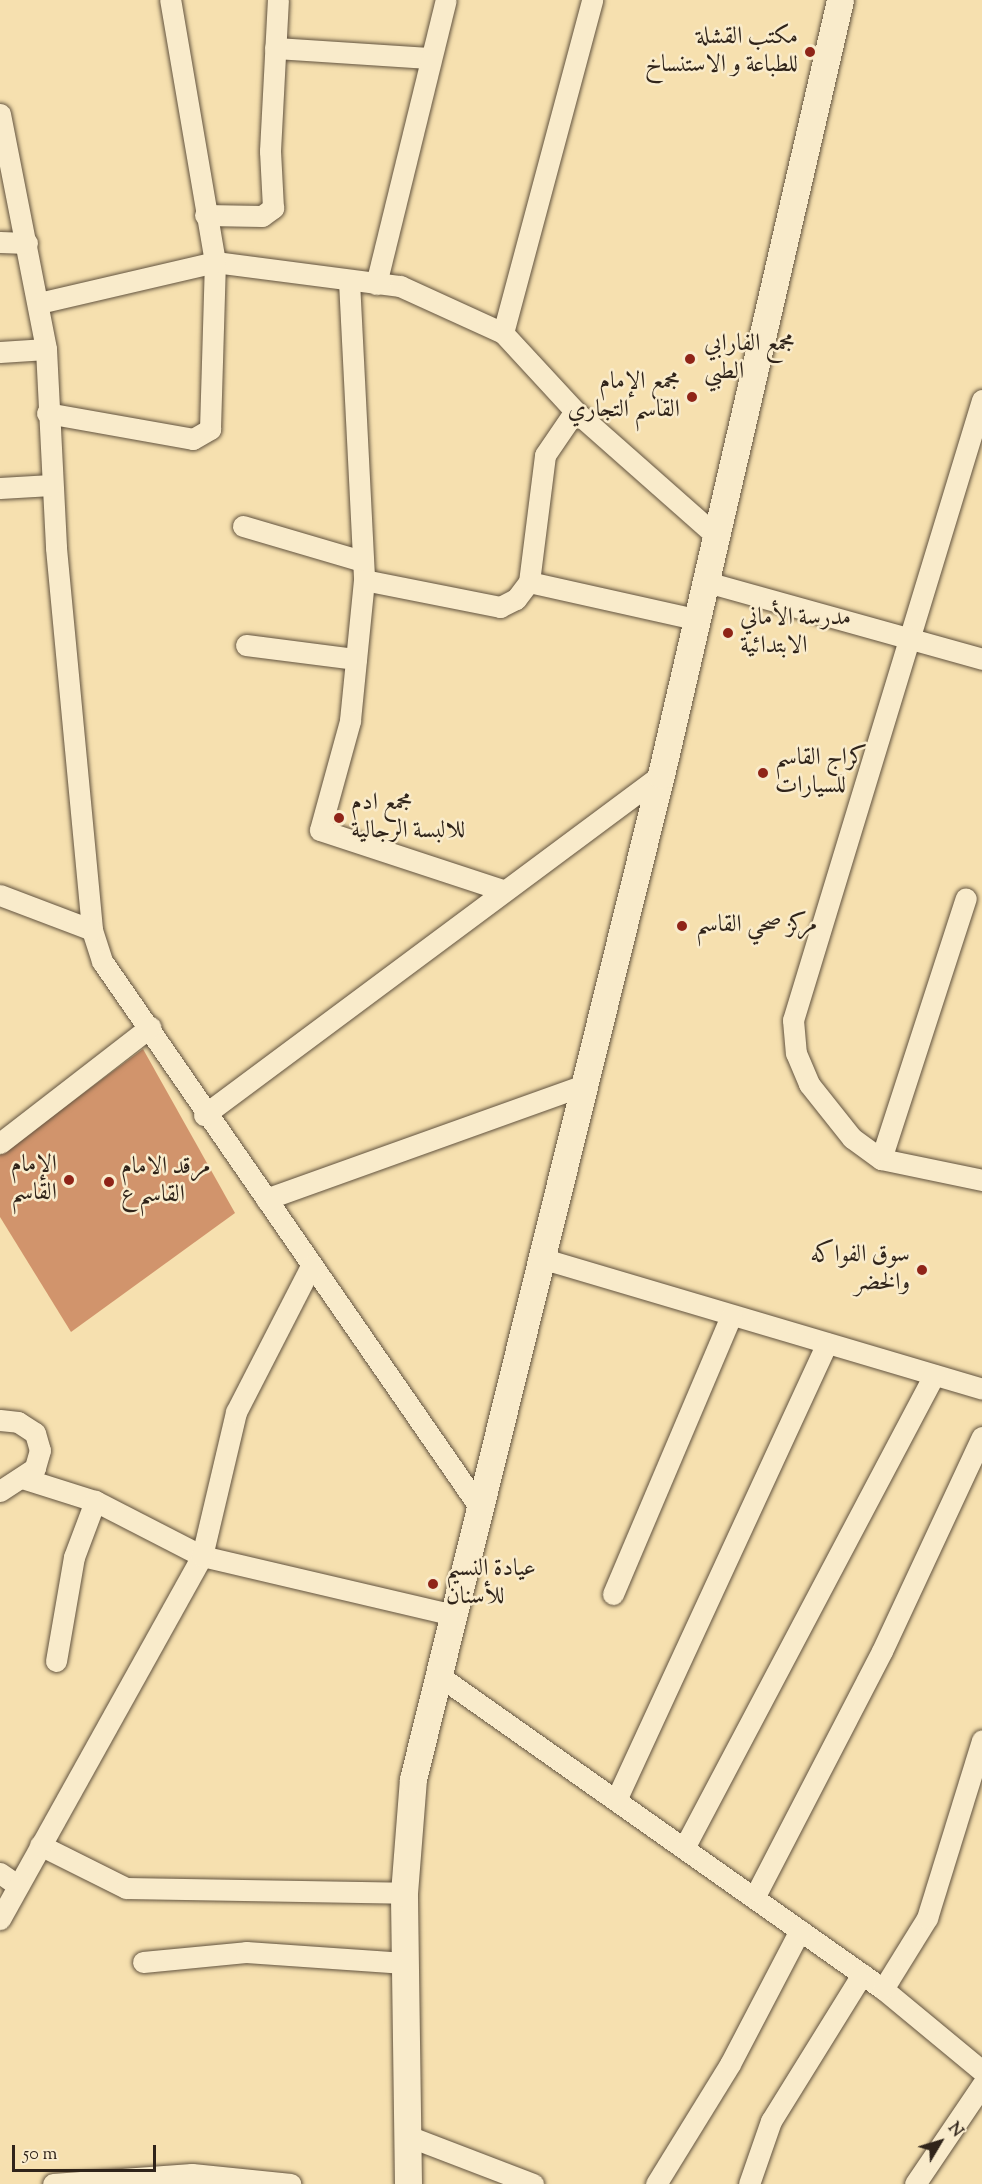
<!DOCTYPE html>
<html>
<head>
<meta charset="utf-8">
<style>
  body { margin:0 }
  #map { position:relative; width:982px; height:2184px; overflow:hidden; background:#f6e0af; font-family:"Sorts Mill Goudy",Amiri,serif }
  div>[style] { position:absolute }
  [style*='--x'] { left:calc(var(--x)*1px); top:calc(var(--y)*1px); width:calc(var(--w)*1px); rotate:calc(var(--a)*1deg) }
  .building>* { inset:0; background:#d1946c }
  .roads { filter:drop-shadow(0 0 2px #62533f) drop-shadow(0 0 2px #62533f) }
  .minor>* { height:21px; margin:-10.5px; padding:0 10.5px; transform-origin:10.5px; border-radius:10.5px; background:#f9ebcb }
  .tertiary>* { height:27px; margin:-13.5px; padding:0 13.5px; transform-origin:13.5px; border-radius:13.5px; background:#f9ebcb }
  .dots>* { width:16px; height:16px; translate:-50% -50%; box-sizing:border-box; border:3px solid #f9ebcb; border-radius:50% }
  span { translate:-50% -50%; white-space:nowrap; text-align:center; line-height:1.15; -webkit-text-stroke:5px #f9ebcb; paint-order:stroke }
  .poi-label { font-size:24px; color:#30241a }
  .right { translate:-100% -50%; text-align:right }
  .left { translate:0 -50%; text-align:left }
  .north { position:absolute; left:910px; top:2112px; width:60px; height:60px; -webkit-text-stroke:4px #f9ebcb; paint-order:stroke; rotate:52deg; font-size:16px; font-weight:700; line-height:24px; text-align:center; color:#30241a }
  .north::after { content:''; display:block; margin:auto; width:21px; height:27px; background:#30241a; clip-path:polygon(50% 0,100% 100%,50% 72%,0 100%) }
  .scale { position:absolute; left:12px; top:2145px; width:144px; height:27px; box-sizing:border-box; border:3px solid #30241a; border-top:0; padding-left:8px; font-size:18px; line-height:21px; white-space:nowrap; color:#30241a; -webkit-text-stroke:4px #f9ebcb; paint-order:stroke }
</style>
</head>
<body>
<div id="map">
  <div class="building">
    <div style="clip-path:polygon(143px 1049px,235px 1213px,71px 1332px,0 1217px,0 1155px)"></div>
  </div>
  <div class="roads">
    <div class="minor">
      <div style="--x:275;--y:48;--w:155;--a:3.7"></div>
      <div style="--x:0;--y:114;--w:239;--a:78.9"></div>
      <div style="--x:46;--y:349;--w:199;--a:87.1"></div>
      <div style="--x:56;--y:548;--w:384;--a:84.6"></div>
      <div style="--x:92;--y:930;--w:33;--a:72"></div>
      <div style="--x:102;--y:961;--w:665;--a:55.35"></div>
      <div style="--x:205;--y:215;--w:57;--a:1"></div>
      <div style="--x:262;--y:216;--w:14;--a:-36"></div>
      <div style="--x:273;--y:208;--w:57;--a:-93"></div>
      <div style="--x:270;--y:151;--w:151;--a:-87"></div>
      <div style="--x:0;--y:242;--w:27;--a:2"></div>
      <div style="--x:349;--y:281;--w:299;--a:87.1"></div>
      <div style="--x:364;--y:580;--w:142;--a:95.7"></div>
      <div style="--x:350;--y:721;--w:113;--a:105.4"></div>
      <div style="--x:320;--y:830;--w:192;--a:18.2"></div>
      <div style="--x:376;--y:284;--w:292;--a:-76.2"></div>
      <div style="--x:39;--y:303;--w:181;--a:-13.1"></div>
      <div style="--x:215;--y:262;--w:187;--a:7.4"></div>
      <div style="--x:400;--y:286;--w:113;--a:24.5"></div>
      <div style="--x:503;--y:333;--w:106;--a:47.3"></div>
      <div style="--x:575;--y:411;--w:186;--a:41.5"></div>
      <div style="--x:503;--y:333;--w:345;--a:-75"></div>
      <div style="--x:0;--y:352;--w:46;--a:-3.7"></div>
      <div style="--x:982;--y:400;--w:648;--a:106.95"></div>
      <div style="--x:793;--y:1020;--w:33;--a:85"></div>
      <div style="--x:796;--y:1053;--w:34;--a:67"></div>
      <div style="--x:809;--y:1084;--w:69;--a:51.5"></div>
      <div style="--x:852;--y:1138;--w:36;--a:36"></div>
      <div style="--x:881;--y:1159;--w:103;--a:11.7"></div>
      <div style="--x:47;--y:413;--w:148;--a:10.1"></div>
      <div style="--x:193;--y:439;--w:20;--a:-30"></div>
      <div style="--x:210;--y:429;--w:167;--a:-88.3"></div>
      <div style="--x:215;--y:262;--w:266;--a:-99.7"></div>
      <div style="--x:0;--y:488;--w:51;--a:-3.4"></div>
      <div style="--x:243;--y:526;--w:124;--a:16.4"></div>
      <div style="--x:364;--y:580;--w:139;--a:11.2"></div>
      <div style="--x:500;--y:607;--w:18;--a:-27"></div>
      <div style="--x:516;--y:599;--w:21;--a:-53"></div>
      <div style="--x:529;--y:582;--w:128;--a:-82.8"></div>
      <div style="--x:545;--y:455;--w:53;--a:-55.7"></div>
      <div style="--x:703;--y:581;--w:290;--a:15.6"></div>
      <div style="--x:529;--y:582;--w:170;--a:12.6"></div>
      <div style="--x:246;--y:645;--w:111;--a:7.3"></div>
      <div style="--x:0;--y:895;--w:98;--a:20.8"></div>
      <div style="--x:204;--y:1115;--w:570;--a:-36.65"></div>
      <div style="--x:0;--y:1143;--w:190;--a:-37.7"></div>
      <div style="--x:881;--y:1159;--w:274;--a:-72"></div>
      <div style="--x:266;--y:1199;--w:336;--a:-19.7"></div>
      <div style="--x:544;--y:1259;--w:457;--a:16.5"></div>
      <div style="--x:0;--y:1420;--w:18;--a:6"></div>
      <div style="--x:18;--y:1422;--w:20;--a:33"></div>
      <div style="--x:35;--y:1433;--w:18;--a:74"></div>
      <div style="--x:40;--y:1450;--w:19;--a:106"></div>
      <div style="--x:35;--y:1468;--w:42;--a:146.7"></div>
      <div style="--x:22;--y:1478;--w:77;--a:17.5"></div>
      <div style="--x:95;--y:1501;--w:120;--a:27.2"></div>
      <div style="--x:202;--y:1556;--w:258;--a:13.2"></div>
      <div style="--x:613;--y:1594;--w:302;--a:-67"></div>
      <div style="--x:56;--y:1661;--w:106;--a:-80.2"></div>
      <div style="--x:74;--y:1557;--w:60;--a:-69.4"></div>
      <div style="--x:438;--y:1675;--w:545;--a:35.21"></div>
      <div style="--x:883;--y:1989;--w:129;--a:39.6"></div>
      <div style="--x:616;--y:1800;--w:503;--a:-65.22"></div>
      <div style="--x:40;--y:1845;--w:96;--a:26.6"></div>
      <div style="--x:126;--y:1888;--w:278;--a:1"></div>
      <div style="--x:684;--y:1848;--w:535;--a:-62.14"></div>
      <div style="--x:0;--y:1873;--w:21;--a:35"></div>
      <div style="--x:754;--y:1898;--w:278;--a:-62.6"></div>
      <div style="--x:882;--y:1651;--w:236;--a:-65"></div>
      <div style="--x:0;--y:1919;--w:415;--a:-60.9"></div>
      <div style="--x:202;--y:1556;--w:148;--a:-76.7"></div>
      <div style="--x:236;--y:1412;--w:164;--a:-62.8"></div>
      <div style="--x:143;--y:1962;--w:103;--a:-5.5"></div>
      <div style="--x:246;--y:1952;--w:159;--a:4"></div>
      <div style="--x:883;--y:1989;--w:84;--a:-58.2"></div>
      <div style="--x:927;--y:1918;--w:186;--a:-72.8"></div>
      <div style="--x:408;--y:2136;--w:134;--a:21"></div>
      <div style="--x:53;--y:2184;--w:139;--a:-4.1"></div>
      <div style="--x:192;--y:2174;--w:99;--a:5.8"></div>
      <div style="--x:656;--y:2184;--w:141;--a:-58.3"></div>
      <div style="--x:730;--y:2064;--w:151;--a:-62.4"></div>
      <div style="--x:749;--y:2184;--w:67;--a:-70.8"></div>
      <div style="--x:771;--y:2121;--w:173;--a:-58.2"></div>
      <div style="--x:915;--y:2184;--w:120;--a:-55.9"></div>
    </div>
    <div class="tertiary">
      <div style="--x:408;--y:2184;--w:291;--a:-90.8"></div>
      <div style="--x:404;--y:1893;--w:114;--a:-85.5"></div>
      <div style="--x:413;--y:1779;--w:1034;--a:-76.13"></div>
      <div style="--x:661;--y:775;--w:795;--a:-76.99"></div>
    </div>
  </div>
  <div class="dots">
    <div style="left:810px;top:52px;background:#8f2418"></div>
    <div style="left:690px;top:359px;background:#8f2418"></div>
    <div style="left:692px;top:397px;background:#8f2418"></div>
    <div style="left:728px;top:633px;background:#8f2418"></div>
    <div style="left:763px;top:773px;background:#8f2418"></div>
    <div style="left:339px;top:818px;background:#8f2418"></div>
    <div style="left:682px;top:926px;background:#8f2418"></div>
    <div style="left:69px;top:1180px;background:#8f2418"></div>
    <div style="left:109px;top:1182px;background:#8f2418"></div>
    <div style="left:922px;top:1270px;background:#8f2418"></div>
    <div style="left:433px;top:1584px;background:#8f2418"></div>
  </div>
  <div class="poi-label">
    <span class="right" style="left:798px;top:52px">مكتب القشلة<br>للطباعة و الاستنساخ</span>
    <span class="left" style="left:704px;top:359px">مجمع الفارابي<br>الطبي</span>
    <span class="right" style="left:680px;top:397px">مجمع الإمام<br>القاسم التجاري</span>
    <span class="left" style="left:740px;top:633px">مدرسة الأماني<br>الابتدائية</span>
    <span class="left" style="left:775px;top:773px">كراج القاسم<br>للسيارات</span>
    <span class="left" style="left:351px;top:818px">مجمع ادم<br>للالبسة الرجالية</span>
    <span class="left" style="left:696px;top:926px">مركز صحي القاسم</span>
    <span class="right" style="left:57px;top:1180px">الإمام<br>القاسم</span>
    <span class="left" style="left:121px;top:1182px">مرقد الامام<br>القاسم ع</span>
    <span class="right" style="left:910px;top:1270px">سوق الفواكه<br>والخضر</span>
    <span class="left" style="left:446px;top:1584px">عيادة النسيم<br>للأسنان</span>
  </div>
  <div class="north">N</div>
  <div class="scale">50 m</div>
</div>
</body>
</html>
